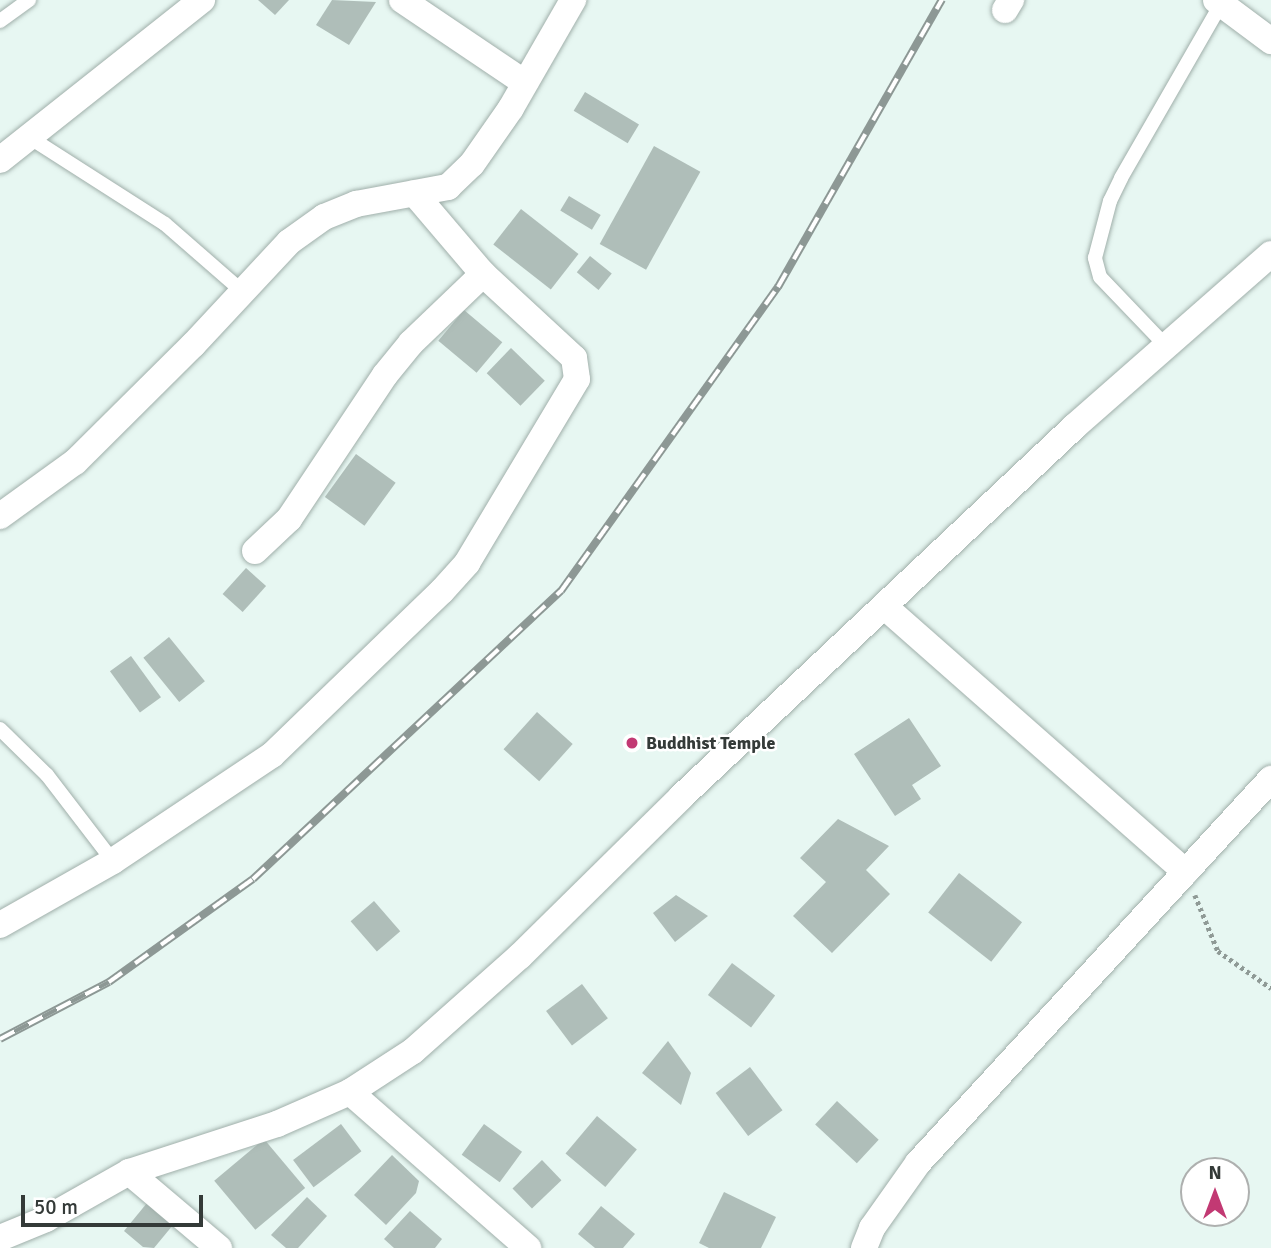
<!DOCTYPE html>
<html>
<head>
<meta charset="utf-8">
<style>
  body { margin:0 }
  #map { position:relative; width:1271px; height:1248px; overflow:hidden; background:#e7f7f2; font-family:Signika,sans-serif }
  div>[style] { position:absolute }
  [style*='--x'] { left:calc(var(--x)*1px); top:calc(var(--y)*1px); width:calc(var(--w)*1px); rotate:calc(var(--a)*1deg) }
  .building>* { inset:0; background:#afbeb9; transform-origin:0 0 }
  .path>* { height:4.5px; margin-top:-2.25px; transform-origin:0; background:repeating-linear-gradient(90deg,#8f9a96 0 3.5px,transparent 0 7px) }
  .roads { filter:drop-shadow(0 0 2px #a0afaa) drop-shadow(0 0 2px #a0afaa) }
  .lane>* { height:14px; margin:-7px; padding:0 7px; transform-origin:7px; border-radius:7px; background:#fff }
  .street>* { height:26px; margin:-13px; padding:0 13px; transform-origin:13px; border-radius:13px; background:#fff }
  .rail>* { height:8px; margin-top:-4px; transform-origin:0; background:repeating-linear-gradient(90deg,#fff 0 16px,#8d9895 0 32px); box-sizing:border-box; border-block:2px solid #8d9895 }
  .dots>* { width:19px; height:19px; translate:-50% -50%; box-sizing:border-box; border:4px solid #fff; border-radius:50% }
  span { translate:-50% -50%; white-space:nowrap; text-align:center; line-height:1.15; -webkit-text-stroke:5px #fff; paint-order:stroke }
  .poi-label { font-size:18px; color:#343a38; font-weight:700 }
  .left { translate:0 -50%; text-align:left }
  .north { position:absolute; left:1180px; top:1157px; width:70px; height:70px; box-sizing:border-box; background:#fff; border:2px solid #aeb0af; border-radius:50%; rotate:0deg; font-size:19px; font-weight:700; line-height:28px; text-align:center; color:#343a38 }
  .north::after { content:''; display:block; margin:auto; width:24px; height:32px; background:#c23973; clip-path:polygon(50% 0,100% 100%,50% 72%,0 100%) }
  .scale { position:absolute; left:21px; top:1195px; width:182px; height:32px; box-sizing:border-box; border:4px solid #343a38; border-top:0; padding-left:9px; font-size:21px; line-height:24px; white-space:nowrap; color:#343a38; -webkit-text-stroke:5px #fff; paint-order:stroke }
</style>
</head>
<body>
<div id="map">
  <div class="building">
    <div style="clip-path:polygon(258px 0,289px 0,275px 15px)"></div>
    <div style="clip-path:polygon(332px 0,376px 2px,349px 45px,316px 25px)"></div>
    <div style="left:585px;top:92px;width:63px;height:22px;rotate:31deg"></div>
    <div style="left:654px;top:146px;width:53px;height:112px;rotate:29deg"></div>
    <div style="left:569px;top:196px;width:37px;height:17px;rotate:31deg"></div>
    <div style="left:521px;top:209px;width:73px;height:45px;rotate:38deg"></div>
    <div style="left:590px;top:256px;width:28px;height:21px;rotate:39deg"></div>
    <div style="left:464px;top:310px;width:50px;height:40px;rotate:40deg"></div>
    <div style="left:511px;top:348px;width:47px;height:35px;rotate:44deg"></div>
    <div style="left:356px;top:454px;width:49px;height:53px;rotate:36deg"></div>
    <div style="left:246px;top:568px;width:27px;height:35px;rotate:42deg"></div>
    <div style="left:169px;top:637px;width:57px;height:33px;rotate:51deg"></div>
    <div style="left:131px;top:656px;width:51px;height:26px;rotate:54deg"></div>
    <div style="left:537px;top:712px;width:48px;height:50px;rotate:42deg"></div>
    <div style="clip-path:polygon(909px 718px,941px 766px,912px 785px,921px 799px,895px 816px,854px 754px)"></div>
    <div style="clip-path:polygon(838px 819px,889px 846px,866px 870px,890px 894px,832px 953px,793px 916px,826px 882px,800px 858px)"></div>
    <div style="left:959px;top:873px;width:80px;height:50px;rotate:38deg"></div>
    <div style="clip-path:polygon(676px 895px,708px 916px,675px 942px,653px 913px)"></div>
    <div style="left:374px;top:901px;width:40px;height:31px;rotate:49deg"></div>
    <div style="left:732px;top:963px;width:54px;height:40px;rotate:37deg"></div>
    <div style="left:582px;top:984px;width:43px;height:45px;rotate:53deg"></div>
    <div style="clip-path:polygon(668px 1041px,691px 1073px,681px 1105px,642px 1073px)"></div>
    <div style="left:750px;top:1067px;width:54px;height:43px;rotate:53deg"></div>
    <div style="left:837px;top:1101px;width:57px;height:32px;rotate:43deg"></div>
    <div style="left:597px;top:1116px;width:52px;height:49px;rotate:40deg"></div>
    <div style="left:341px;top:1124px;width:34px;height:60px;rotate:53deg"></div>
    <div style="left:484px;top:1124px;width:47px;height:38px;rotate:36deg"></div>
    <div style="left:264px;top:1139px;width:64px;height:65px;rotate:50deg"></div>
    <div style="clip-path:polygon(392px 1155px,419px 1181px,416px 1193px,386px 1225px,354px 1195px)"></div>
    <div style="left:542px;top:1160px;width:28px;height:41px;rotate:46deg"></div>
    <div style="clip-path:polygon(724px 1192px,776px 1217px,761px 1248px,709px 1248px,699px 1243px)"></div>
    <div style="clip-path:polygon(307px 1197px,327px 1216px,298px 1248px,286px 1248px,271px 1235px)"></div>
    <div style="clip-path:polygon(147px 1203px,173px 1225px,154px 1248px,143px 1247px,124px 1231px)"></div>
    <div style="clip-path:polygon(601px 1206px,635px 1234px,623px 1248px,595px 1248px,578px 1234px)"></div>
    <div style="clip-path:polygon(410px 1211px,442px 1239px,435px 1248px,394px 1248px,384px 1239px)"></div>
  </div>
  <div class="path">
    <div style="--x:1195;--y:895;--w:61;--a:67.7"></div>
    <div style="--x:1218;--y:951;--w:65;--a:34.9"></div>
  </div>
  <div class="roads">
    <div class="lane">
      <div style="--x:0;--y:21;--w:36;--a:-36"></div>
      <div style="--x:29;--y:137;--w:161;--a:32.6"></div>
      <div style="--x:165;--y:224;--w:103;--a:41.1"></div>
      <div style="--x:1166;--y:346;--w:95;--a:-133.7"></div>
      <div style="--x:1100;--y:277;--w:20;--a:-105"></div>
      <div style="--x:1095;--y:258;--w:59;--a:-75.3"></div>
      <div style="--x:1110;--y:201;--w:25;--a:-64"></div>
      <div style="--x:1121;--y:178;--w:201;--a:-60.1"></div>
      <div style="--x:0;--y:729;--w:66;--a:44.4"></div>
      <div style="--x:47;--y:775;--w:108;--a:52.5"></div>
    </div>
    <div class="street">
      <div style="--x:402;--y:0;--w:148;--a:34"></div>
      <div style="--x:1216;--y:0;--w:69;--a:36.7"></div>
      <div style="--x:1005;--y:10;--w:12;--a:-59"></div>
      <div style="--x:0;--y:160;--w:258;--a:-38.4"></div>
      <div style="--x:0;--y:516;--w:92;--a:-35.8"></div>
      <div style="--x:75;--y:462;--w:166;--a:-44.8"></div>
      <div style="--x:193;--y:345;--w:141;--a:-47"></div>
      <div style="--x:289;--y:242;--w:43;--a:-35.5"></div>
      <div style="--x:324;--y:217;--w:35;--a:-22"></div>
      <div style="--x:356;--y:204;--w:94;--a:-10.5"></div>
      <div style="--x:448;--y:187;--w:33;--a:-44"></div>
      <div style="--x:472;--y:164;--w:68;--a:-55.1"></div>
      <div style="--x:511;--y:108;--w:125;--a:-60.1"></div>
      <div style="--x:255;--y:551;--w:47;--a:-43.3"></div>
      <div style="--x:289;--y:519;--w:173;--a:-56.3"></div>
      <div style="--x:385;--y:375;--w:41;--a:-50.9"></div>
      <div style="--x:411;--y:343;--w:100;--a:-43.8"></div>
      <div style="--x:884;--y:606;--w:402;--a:41.4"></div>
      <div style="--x:0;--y:925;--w:130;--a:-29.5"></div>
      <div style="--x:113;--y:861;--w:191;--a:-33.7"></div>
      <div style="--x:272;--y:755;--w:236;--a:-44"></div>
      <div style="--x:442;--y:591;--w:38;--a:-48"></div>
      <div style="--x:467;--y:563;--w:214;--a:-59.1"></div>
      <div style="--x:577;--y:379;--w:21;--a:-98"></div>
      <div style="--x:574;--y:358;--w:124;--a:-137.3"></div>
      <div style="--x:483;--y:274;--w:106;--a:-130.4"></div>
      <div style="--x:350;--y:1092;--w:237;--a:41.2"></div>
      <div style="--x:129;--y:1172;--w:118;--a:40.2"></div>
      <div style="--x:0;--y:1238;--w:50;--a:-22.4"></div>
      <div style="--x:46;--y:1219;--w:95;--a:-29.5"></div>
      <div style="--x:129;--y:1172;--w:156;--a:-18"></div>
      <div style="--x:277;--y:1124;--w:80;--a:-23.7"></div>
      <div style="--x:350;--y:1092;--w:75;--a:-33.1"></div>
      <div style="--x:413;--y:1051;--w:143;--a:-41.6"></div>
      <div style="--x:520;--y:956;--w:226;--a:-44.6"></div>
      <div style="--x:681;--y:797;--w:540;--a:-43.27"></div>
      <div style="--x:1074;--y:427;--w:262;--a:-41.3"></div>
      <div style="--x:864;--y:1248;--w:22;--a:-68"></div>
      <div style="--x:872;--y:1228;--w:80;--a:-54.7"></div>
      <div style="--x:918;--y:1163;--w:522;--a:-47.41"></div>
    </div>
  </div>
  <div class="rail">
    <div style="--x:0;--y:1039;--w:123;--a:-27.6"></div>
    <div style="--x:109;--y:982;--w:177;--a:-35.6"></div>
    <div style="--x:253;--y:879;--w:422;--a:-43.1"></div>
    <div style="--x:561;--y:591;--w:374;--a:-54.5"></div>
    <div style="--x:778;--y:287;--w:331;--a:-60.3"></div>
  </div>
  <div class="dots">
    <div style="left:632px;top:743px;background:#c23973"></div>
  </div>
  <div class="poi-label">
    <span class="left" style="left:646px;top:743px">Buddhist Temple</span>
  </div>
  <div class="north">N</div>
  <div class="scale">50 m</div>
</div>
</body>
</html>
